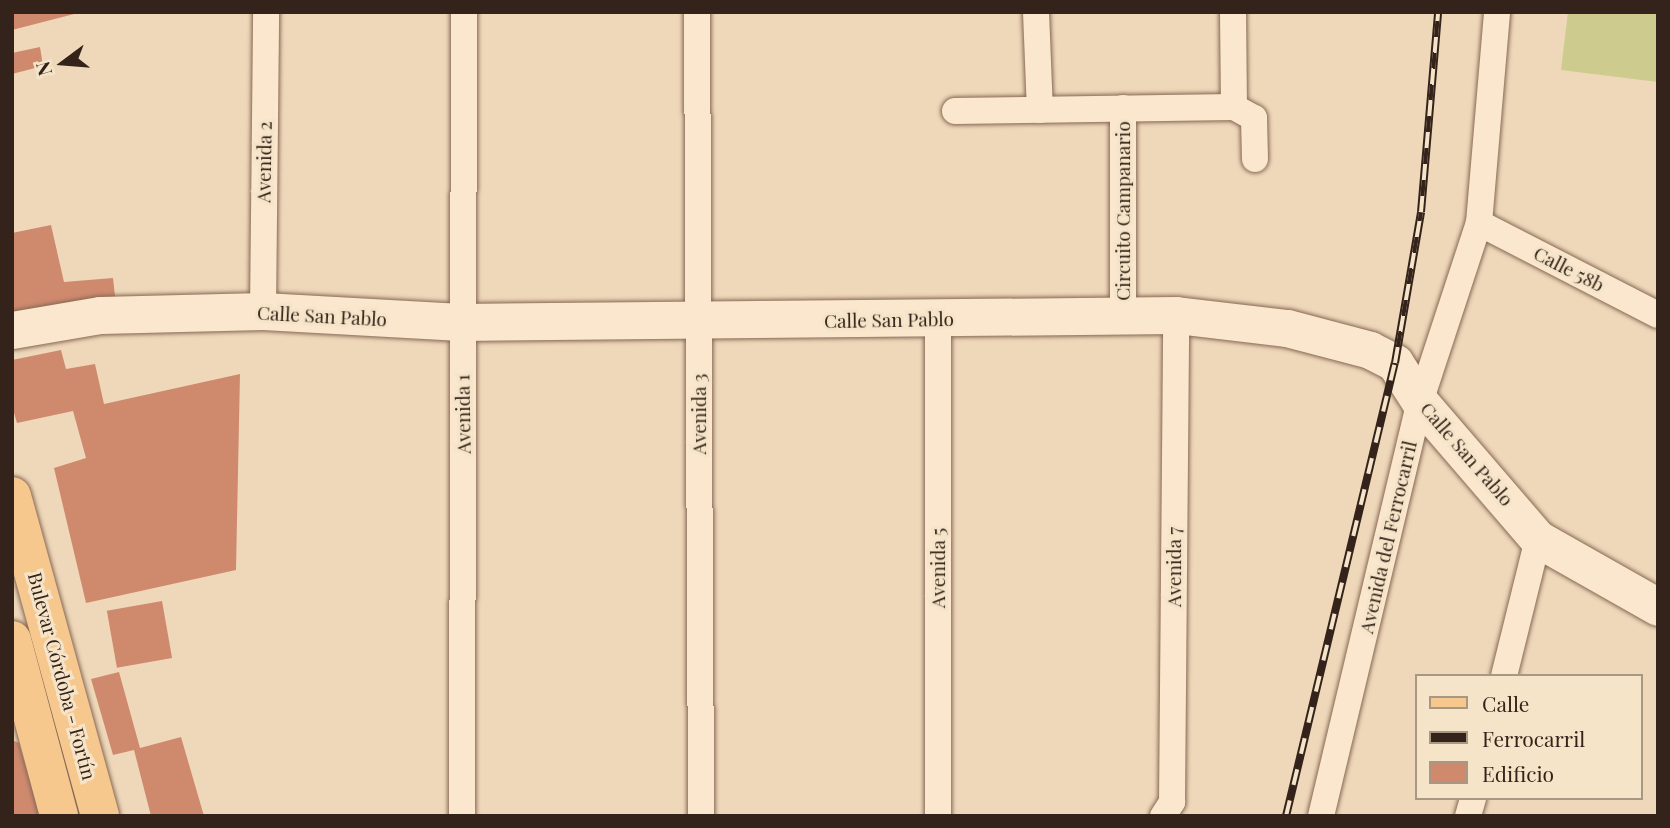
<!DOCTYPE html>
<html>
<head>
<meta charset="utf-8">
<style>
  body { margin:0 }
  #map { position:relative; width:1670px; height:828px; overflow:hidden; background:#efd8ba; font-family:"Playfair Display",serif }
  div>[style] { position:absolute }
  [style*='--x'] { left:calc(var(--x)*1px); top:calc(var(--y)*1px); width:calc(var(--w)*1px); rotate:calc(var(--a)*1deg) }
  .green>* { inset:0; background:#cdcc8e }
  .building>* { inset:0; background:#cf8a6e; transform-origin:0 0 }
  .roads { filter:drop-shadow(0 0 2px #866854) drop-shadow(0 0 2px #866854) }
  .street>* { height:26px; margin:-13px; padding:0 13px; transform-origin:13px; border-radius:13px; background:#fae7cd }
  .secondary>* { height:37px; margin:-18.5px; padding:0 18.5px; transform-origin:18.5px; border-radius:18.5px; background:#fae7cd }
  .primary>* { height:38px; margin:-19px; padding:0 19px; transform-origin:19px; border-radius:19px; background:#f6c88e }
  .rail>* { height:8px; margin-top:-4px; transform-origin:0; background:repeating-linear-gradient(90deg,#f6e4c9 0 16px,#34231a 0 32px); box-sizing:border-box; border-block:2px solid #34231a }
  span { translate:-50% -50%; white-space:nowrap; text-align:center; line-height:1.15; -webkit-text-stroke:6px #f6e4c9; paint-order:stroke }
  .street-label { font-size:19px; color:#34231a }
  .frame { position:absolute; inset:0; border:14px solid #34231a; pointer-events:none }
  .legend { position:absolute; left:1415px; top:674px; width:228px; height:126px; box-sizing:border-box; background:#f6e4c9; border:2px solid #a89783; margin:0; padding:9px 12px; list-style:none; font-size:21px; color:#34231a }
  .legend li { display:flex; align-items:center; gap:14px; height:35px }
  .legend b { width:35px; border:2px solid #a89783 }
  .north { position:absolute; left:28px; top:28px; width:70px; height:70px; -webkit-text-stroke:5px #f6e4c9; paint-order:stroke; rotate:254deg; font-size:19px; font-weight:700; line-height:28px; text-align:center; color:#34231a }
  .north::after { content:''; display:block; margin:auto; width:24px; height:32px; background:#34231a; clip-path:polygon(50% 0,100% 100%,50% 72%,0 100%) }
</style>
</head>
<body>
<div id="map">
  <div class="green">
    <div style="clip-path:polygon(1568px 12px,1658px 12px,1658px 82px,1561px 70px)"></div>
  </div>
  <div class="building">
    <div style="clip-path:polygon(12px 12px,78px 12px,78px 13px,12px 30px)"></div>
    <div style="clip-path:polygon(40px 47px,43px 66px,12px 74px,12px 53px)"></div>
    <div style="clip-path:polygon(51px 225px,64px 282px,113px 278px,116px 305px,12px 313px,12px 233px)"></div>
    <div style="clip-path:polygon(61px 350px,66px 369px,95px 364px,104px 404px,240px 374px,236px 570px,86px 603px,54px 468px,86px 458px,73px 411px,17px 423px,12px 406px,12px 360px)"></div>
    <div style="left:162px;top:601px;width:58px;height:56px;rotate:80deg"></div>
    <div style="clip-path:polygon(119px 672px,140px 748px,181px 737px,204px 816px,151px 816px,134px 750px,113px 755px,91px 679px)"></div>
    <div style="clip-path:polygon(12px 740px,19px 743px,40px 816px,12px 816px)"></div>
  </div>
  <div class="roads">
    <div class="street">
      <div style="--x:697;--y:12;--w:804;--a:89.71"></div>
      <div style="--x:1036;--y:12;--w:98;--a:87.7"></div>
      <div style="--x:1233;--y:12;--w:95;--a:89.4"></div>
      <div style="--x:955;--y:111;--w:279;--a:-0.8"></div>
      <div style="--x:1234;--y:107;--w:23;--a:29"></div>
      <div style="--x:1254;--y:118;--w:41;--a:88.6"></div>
      <div style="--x:1479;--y:223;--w:201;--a:27.2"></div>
      <div style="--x:263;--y:311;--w:299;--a:-89.4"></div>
      <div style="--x:1123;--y:314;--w:206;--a:-90"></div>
      <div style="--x:938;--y:320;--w:496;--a:90"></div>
      <div style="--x:1504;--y:676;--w:141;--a:-76.1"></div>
      <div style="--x:462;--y:816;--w:804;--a:-89.86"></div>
      <div style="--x:1163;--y:816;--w:17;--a:-57"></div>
      <div style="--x:1172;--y:802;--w:487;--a:-89.5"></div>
      <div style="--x:1321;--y:816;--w:426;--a:-76.6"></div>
      <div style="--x:1420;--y:402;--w:188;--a:-71.8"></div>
      <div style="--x:1479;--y:223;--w:212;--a:-85.1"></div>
      <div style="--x:1468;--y:816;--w:19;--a:-74"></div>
    </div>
    <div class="secondary">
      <div style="--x:12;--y:330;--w:89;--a:-9.7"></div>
      <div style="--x:100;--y:315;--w:163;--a:-1.4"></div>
      <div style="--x:263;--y:311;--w:198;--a:3.2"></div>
      <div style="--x:461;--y:322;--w:715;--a:-0.56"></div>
      <div style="--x:1176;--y:315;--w:112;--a:6.7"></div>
      <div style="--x:1287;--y:328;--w:86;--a:14.8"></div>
      <div style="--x:1370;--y:350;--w:28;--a:27"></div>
      <div style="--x:1395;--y:363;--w:46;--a:57.3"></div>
      <div style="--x:1420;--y:402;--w:181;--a:49.3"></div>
      <div style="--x:1538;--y:539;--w:138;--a:29.5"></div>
    </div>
    <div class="primary">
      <div style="--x:12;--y:496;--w:332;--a:74.6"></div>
      <div style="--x:12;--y:640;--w:182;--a:75"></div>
    </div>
  </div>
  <div class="rail">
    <div style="--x:1286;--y:816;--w:466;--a:-76.5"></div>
    <div style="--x:1395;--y:363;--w:153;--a:-80.2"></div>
    <div style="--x:1421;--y:212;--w:201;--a:-85.1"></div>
  </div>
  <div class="street-label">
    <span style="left:264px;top:162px;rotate:-89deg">Avenida 2</span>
    <span style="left:1123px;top:211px;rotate:-90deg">Circuito Campanario</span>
    <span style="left:1569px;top:269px;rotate:27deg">Calle 58b</span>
    <span style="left:322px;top:316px;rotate:3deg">Calle San Pablo</span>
    <span style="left:889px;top:320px;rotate:-1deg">Calle San Pablo</span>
    <span style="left:463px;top:414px;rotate:-91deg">Avenida 1</span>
    <span style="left:699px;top:414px;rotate:-90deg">Avenida 3</span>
    <span style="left:1467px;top:454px;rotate:49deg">Calle San Pablo</span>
    <span style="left:1388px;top:537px;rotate:-77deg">Avenida del Ferrocarril</span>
    <span style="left:1174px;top:567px;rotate:-90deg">Avenida 7</span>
    <span style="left:938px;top:568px;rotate:-90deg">Avenida 5</span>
    <span style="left:62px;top:676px;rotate:75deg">Bulevar Córdoba - Fortín</span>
  </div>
  <div class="frame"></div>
  <ul class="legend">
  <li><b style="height:9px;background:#f6c88e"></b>Calle</li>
  <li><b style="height:9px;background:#34231a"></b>Ferrocarril</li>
  <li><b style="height:19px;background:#cf8a6e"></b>Edificio</li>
  </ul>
  <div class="north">N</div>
</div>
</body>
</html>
